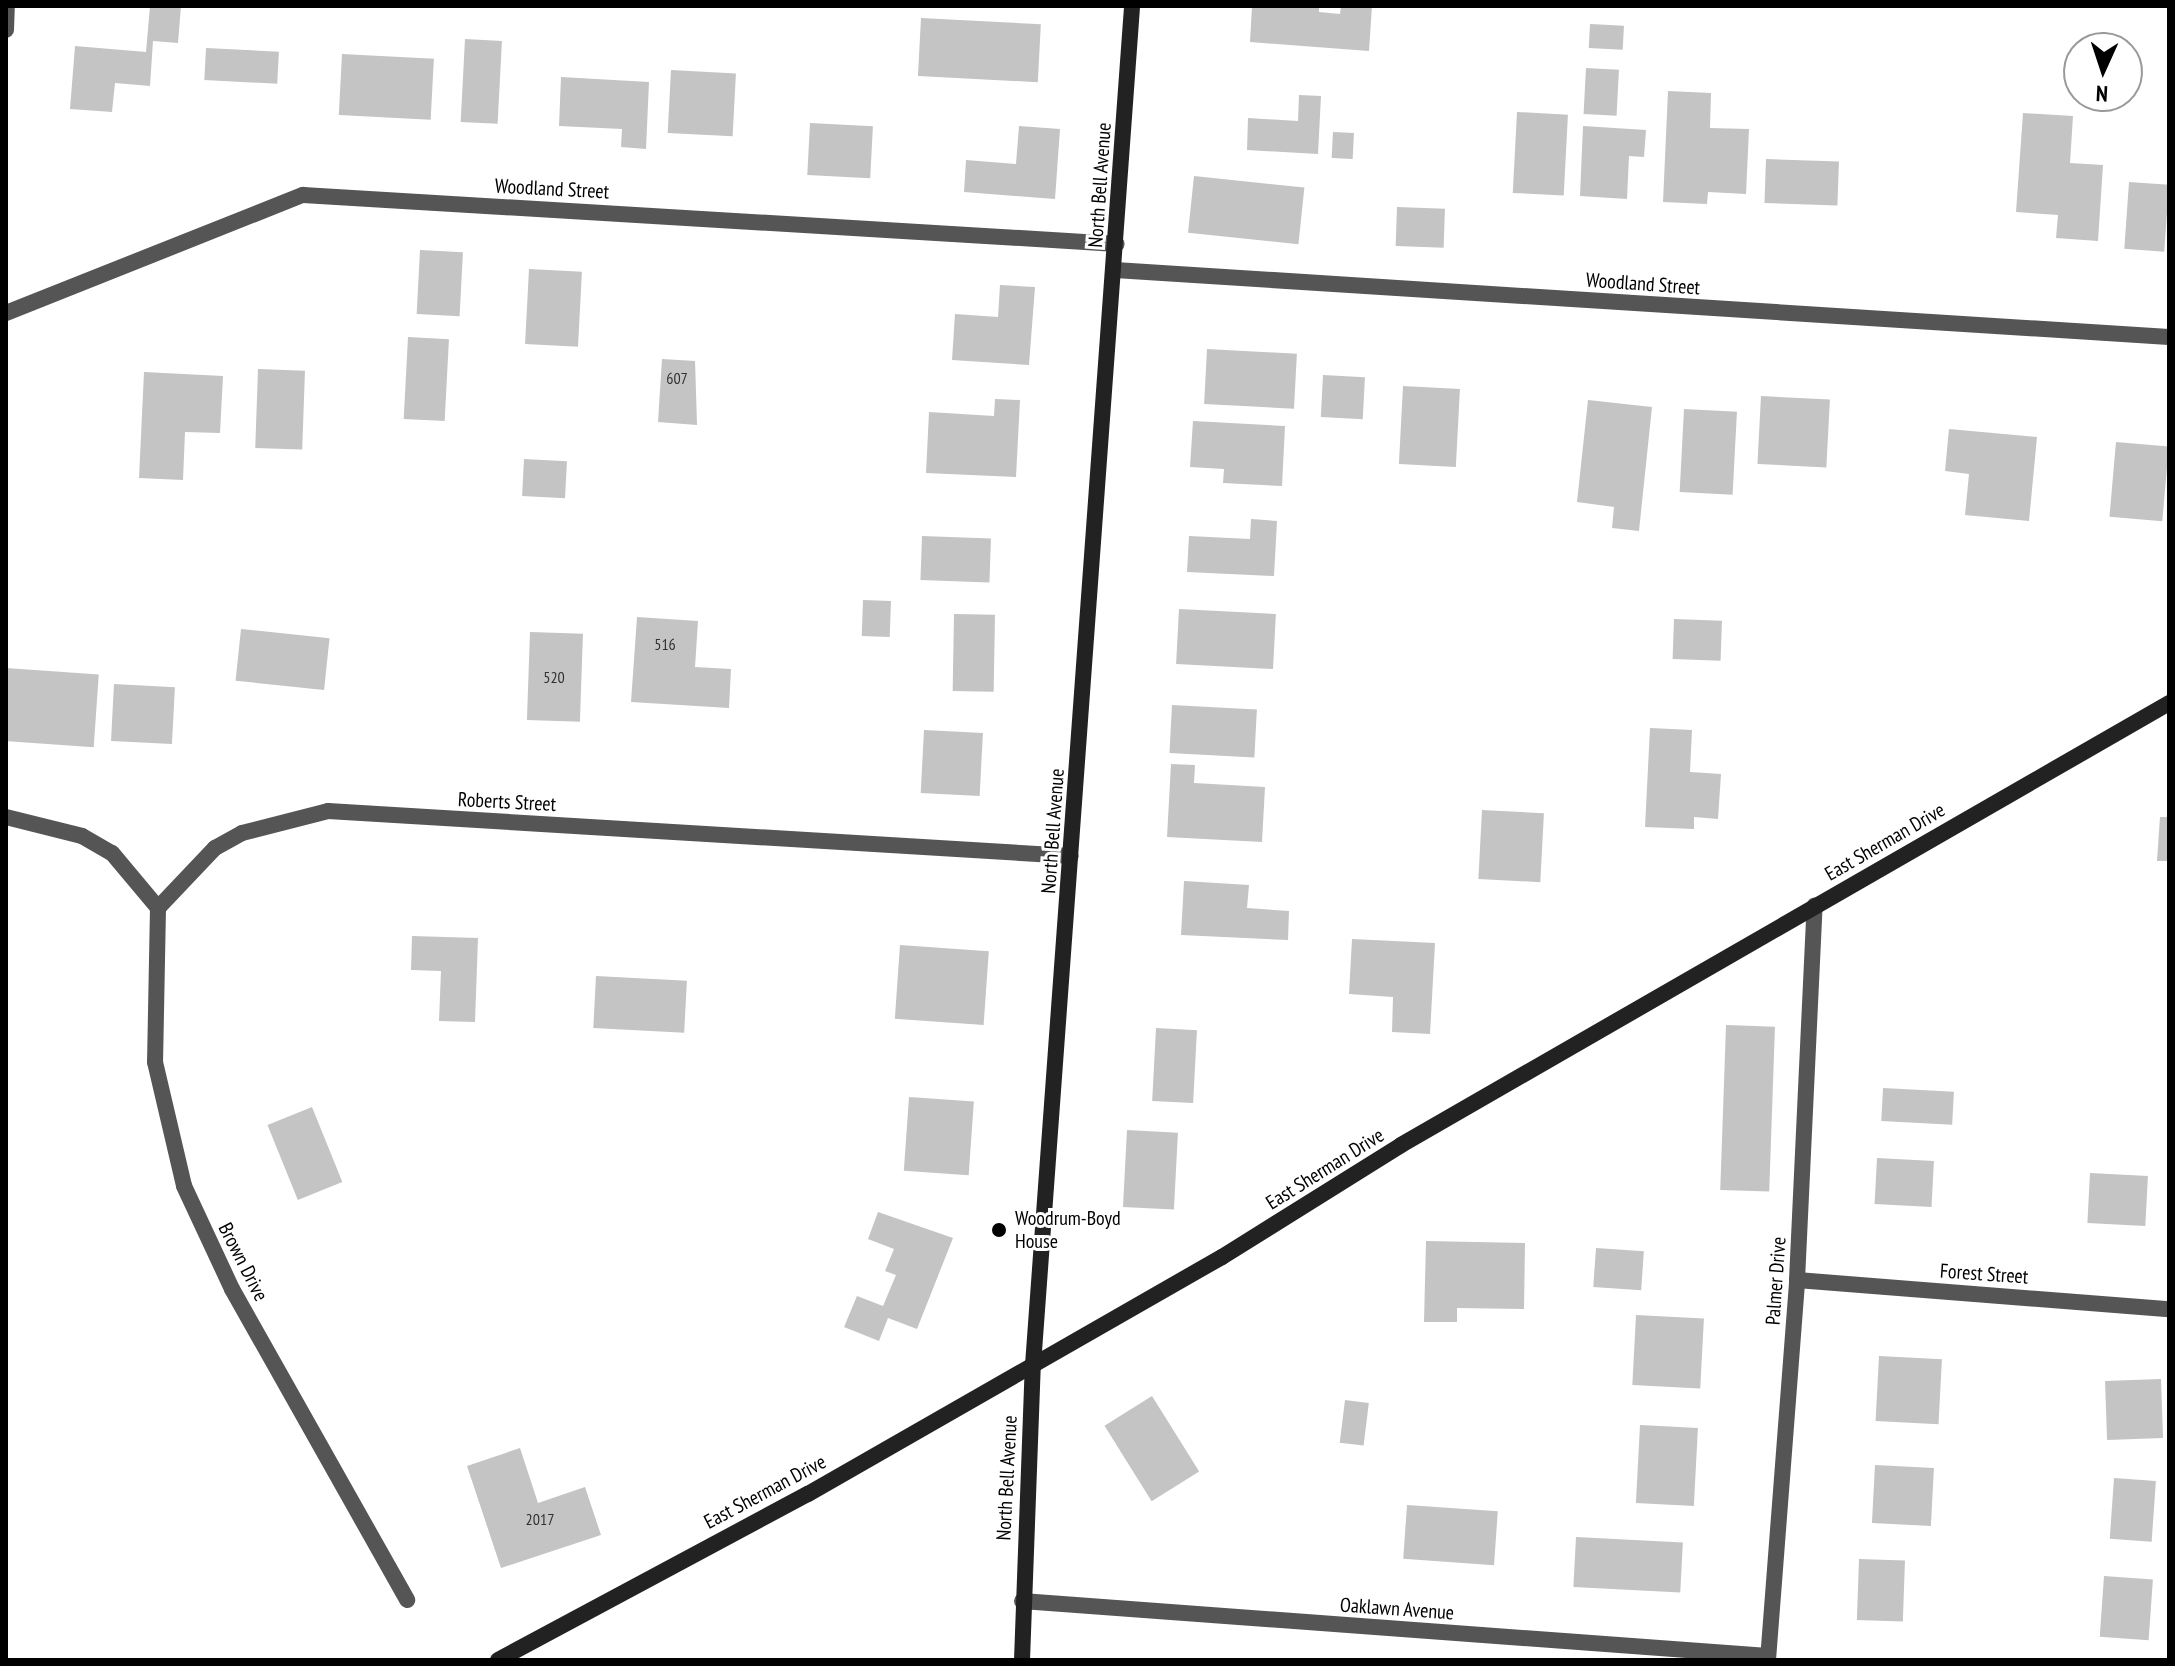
<!DOCTYPE html>
<html>
<head>
<meta charset="utf-8">
<style>
  body { margin:0 }
  #map { position:relative; width:2175px; height:1666px; overflow:hidden; background:#fff; font-family:"PT Sans Narrow",sans-serif }
  div>[style] { position:absolute }
  [style*='--x'] { left:calc(var(--x)*1px); top:calc(var(--y)*1px); width:calc(var(--w)*1px); rotate:calc(var(--a)*1deg) }
  .building>* { inset:0; background:#c4c4c4; transform-origin:0 0 }
  .street>* { height:16px; margin:-8px; padding:0 8px; transform-origin:8px; border-radius:8px; background:#555 }
  .secondary>* { height:16px; margin:-8px; padding:0 8px; transform-origin:8px; border-radius:8px; background:#222 }
  .dots>* { width:22px; height:22px; translate:-50% -50%; box-sizing:border-box; border:4px solid #fff; border-radius:50% }
  span { translate:-50% -50%; white-space:nowrap; text-align:center; line-height:1.15; -webkit-text-stroke:6px #fff; paint-order:stroke }
  .number-label { font-size:16px; color:#313131 }
  .number-label span { -webkit-text-stroke-width:0 }
  .street-label { font-size:20px; color:#000 }
  .poi-label { font-size:20px; color:#000 }
  .left { translate:0 -50%; text-align:left }
  .frame { position:absolute; inset:0; border:8px solid #000; pointer-events:none }
  .north { position:absolute; left:2063px; top:32px; width:80px; height:80px; box-sizing:border-box; background:#fff; border:2px solid #999; border-radius:50%; rotate:183deg; font-size:22px; font-weight:700; line-height:32px; text-align:center; color:#000 }
  .north::after { content:''; display:block; margin:auto; width:28px; height:36px; background:#000; clip-path:polygon(50% 0,100% 100%,50% 72%,0 100%) }
</style>
</head>
<body>
<div id="map">
  <div class="building">
    <div style="clip-path:polygon(150px 6px,181px 6px,178px 43px,153px 41px,150px 86px,115px 83px,112px 112px,70px 109px,75px 46px,146px 52px)"></div>
    <div style="clip-path:polygon(1252px 6px,1319px 6px,1319px 12px,1340px 14px,1341px 6px,1372px 6px,1369px 51px,1250px 42px)"></div>
    <div style="left:921px;top:18px;width:120px;height:58px;rotate:3deg"></div>
    <div style="left:1590px;top:24px;width:34px;height:24px;rotate:3deg"></div>
    <div style="left:465px;top:39px;width:37px;height:83px;rotate:3deg"></div>
    <div style="left:206px;top:48px;width:73px;height:32px;rotate:3deg"></div>
    <div style="left:342px;top:54px;width:92px;height:61px;rotate:3deg"></div>
    <div style="left:1586px;top:68px;width:33px;height:46px;rotate:3deg"></div>
    <div style="left:671px;top:70px;width:65px;height:63px;rotate:3deg"></div>
    <div style="clip-path:polygon(561px 77px,649px 82px,646px 149px,621px 147px,622px 129px,559px 126px)"></div>
    <div style="clip-path:polygon(1668px 91px,1711px 93px,1710px 128px,1749px 129px,1746px 194px,1708px 192px,1707px 204px,1663px 202px)"></div>
    <div style="clip-path:polygon(1299px 95px,1321px 96px,1318px 154px,1247px 150px,1248px 118px,1298px 121px)"></div>
    <div style="left:1517px;top:112px;width:51px;height:81px;rotate:3deg"></div>
    <div style="clip-path:polygon(2023px 113px,2073px 116px,2070px 163px,2103px 165px,2098px 241px,2056px 238px,2058px 215px,2016px 212px)"></div>
    <div style="left:810px;top:123px;width:63px;height:52px;rotate:3deg"></div>
    <div style="clip-path:polygon(1019px 126px,1060px 129px,1055px 199px,964px 192px,966px 160px,1016px 164px)"></div>
    <div style="clip-path:polygon(1583px 126px,1646px 130px,1644px 157px,1629px 156px,1627px 199px,1580px 196px)"></div>
    <div style="left:1333px;top:132px;width:21px;height:26px;rotate:3deg"></div>
    <div style="left:1766px;top:159px;width:73px;height:44px;rotate:2deg"></div>
    <div style="left:1194px;top:176px;width:111px;height:57px;rotate:6deg"></div>
    <div style="left:2129px;top:182px;width:40px;height:67px;rotate:4deg"></div>
    <div style="left:1397px;top:207px;width:48px;height:39px;rotate:2deg"></div>
    <div style="left:420px;top:250px;width:43px;height:64px;rotate:3deg"></div>
    <div style="left:529px;top:269px;width:53px;height:75px;rotate:3deg"></div>
    <div style="clip-path:polygon(1000px 285px,1035px 287px,1029px 365px,952px 360px,955px 314px,998px 317px)"></div>
    <div style="left:408px;top:337px;width:41px;height:82px;rotate:3deg"></div>
    <div style="left:1207px;top:349px;width:90px;height:55px;rotate:3deg"></div>
    <div style="clip-path:polygon(662px 359px,695px 361px,697px 425px,658px 422px)"></div>
    <div style="left:258px;top:369px;width:47px;height:79px;rotate:2deg"></div>
    <div style="clip-path:polygon(144px 372px,223px 376px,220px 433px,185px 432px,183px 480px,139px 478px)"></div>
    <div style="left:1323px;top:375px;width:42px;height:42px;rotate:3deg"></div>
    <div style="left:1403px;top:386px;width:57px;height:78px;rotate:3deg"></div>
    <div style="left:1761px;top:396px;width:69px;height:68px;rotate:3deg"></div>
    <div style="clip-path:polygon(995px 399px,1020px 400px,1016px 477px,926px 473px,929px 412px,994px 416px)"></div>
    <div style="clip-path:polygon(1588px 400px,1652px 407px,1639px 531px,1612px 528px,1614px 507px,1577px 502px)"></div>
    <div style="left:1684px;top:409px;width:53px;height:83px;rotate:3deg"></div>
    <div style="clip-path:polygon(1193px 421px,1285px 426px,1282px 486px,1223px 483px,1224px 469px,1190px 467px)"></div>
    <div style="clip-path:polygon(1949px 429px,2037px 437px,2029px 521px,1965px 515px,1969px 474px,1945px 471px)"></div>
    <div style="left:2116px;top:442px;width:53px;height:75px;rotate:5deg"></div>
    <div style="left:524px;top:459px;width:43px;height:37px;rotate:3deg"></div>
    <div style="clip-path:polygon(1251px 519px,1277px 521px,1274px 576px,1187px 572px,1189px 536px,1250px 539px)"></div>
    <div style="left:922px;top:536px;width:69px;height:44px;rotate:2deg"></div>
    <div style="left:863px;top:600px;width:28px;height:36px;rotate:2deg"></div>
    <div style="left:1179px;top:609px;width:97px;height:55px;rotate:3deg"></div>
    <div style="left:954px;top:614px;width:41px;height:77px;rotate:1deg"></div>
    <div style="clip-path:polygon(637px 617px,698px 621px,695px 667px,731px 669px,729px 708px,631px 702px)"></div>
    <div style="left:1674px;top:619px;width:48px;height:40px;rotate:2deg"></div>
    <div style="left:241px;top:629px;width:89px;height:52px;rotate:6deg"></div>
    <div style="left:530px;top:632px;width:53px;height:88px;rotate:2deg"></div>
    <div style="left:6px;top:668px;width:93px;height:73px;rotate:4deg"></div>
    <div style="left:114px;top:684px;width:61px;height:57px;rotate:3deg"></div>
    <div style="left:1172px;top:705px;width:85px;height:48px;rotate:3deg"></div>
    <div style="clip-path:polygon(1650px 728px,1692px 730px,1690px 772px,1721px 774px,1718px 819px,1694px 817px,1694px 829px,1645px 827px)"></div>
    <div style="left:924px;top:730px;width:59px;height:63px;rotate:3deg"></div>
    <div style="clip-path:polygon(1171px 764px,1195px 765px,1194px 783px,1265px 787px,1262px 842px,1167px 837px)"></div>
    <div style="left:1482px;top:810px;width:62px;height:69px;rotate:3deg"></div>
    <div style="clip-path:polygon(2160px 817px,2169px 817px,2169px 861px,2157px 861px)"></div>
    <div style="clip-path:polygon(1184px 881px,1249px 885px,1247px 908px,1289px 911px,1288px 940px,1181px 935px)"></div>
    <div style="clip-path:polygon(412px 936px,478px 938px,475px 1022px,439px 1021px,441px 971px,411px 970px)"></div>
    <div style="clip-path:polygon(1352px 939px,1435px 943px,1430px 1034px,1392px 1032px,1393px 997px,1349px 994px)"></div>
    <div style="left:900px;top:945px;width:89px;height:74px;rotate:4deg"></div>
    <div style="left:596px;top:976px;width:91px;height:52px;rotate:3deg"></div>
    <div style="left:1726px;top:1025px;width:49px;height:165px;rotate:2deg"></div>
    <div style="left:1156px;top:1028px;width:41px;height:73px;rotate:3deg"></div>
    <div style="left:1883px;top:1088px;width:71px;height:33px;rotate:3deg"></div>
    <div style="left:909px;top:1097px;width:65px;height:74px;rotate:4deg"></div>
    <div style="left:312px;top:1107px;width:81px;height:48px;rotate:68deg"></div>
    <div style="left:1127px;top:1130px;width:51px;height:77px;rotate:3deg"></div>
    <div style="left:1877px;top:1158px;width:57px;height:46px;rotate:3deg"></div>
    <div style="left:2090px;top:1173px;width:58px;height:50px;rotate:3deg"></div>
    <div style="clip-path:polygon(878px 1212px,953px 1238px,917px 1329px,888px 1318px,879px 1341px,844px 1327px,857px 1296px,883px 1306px,896px 1275px,885px 1271px,894px 1249px,868px 1239px)"></div>
    <div style="clip-path:polygon(1426px 1241px,1525px 1243px,1524px 1309px,1457px 1308px,1457px 1322px,1424px 1322px)"></div>
    <div style="left:1596px;top:1248px;width:48px;height:39px;rotate:4deg"></div>
    <div style="left:1636px;top:1315px;width:68px;height:70px;rotate:3deg"></div>
    <div style="left:1879px;top:1356px;width:63px;height:65px;rotate:3deg"></div>
    <div style="left:2161px;top:1379px;width:59px;height:56px;rotate:88deg"></div>
    <div style="left:1152px;top:1396px;width:89px;height:56px;rotate:58deg"></div>
    <div style="left:1345px;top:1400px;width:24px;height:43px;rotate:7deg"></div>
    <div style="left:1640px;top:1425px;width:58px;height:78px;rotate:3deg"></div>
    <div style="clip-path:polygon(520px 1448px,538px 1503px,585px 1487px,601px 1535px,501px 1568px,467px 1466px)"></div>
    <div style="left:1875px;top:1465px;width:59px;height:58px;rotate:3deg"></div>
    <div style="left:2114px;top:1478px;width:42px;height:61px;rotate:4deg"></div>
    <div style="left:1407px;top:1505px;width:91px;height:54px;rotate:4deg"></div>
    <div style="left:1576px;top:1537px;width:107px;height:50px;rotate:3deg"></div>
    <div style="left:1859px;top:1559px;width:46px;height:61px;rotate:2deg"></div>
    <div style="left:2104px;top:1576px;width:49px;height:61px;rotate:4deg"></div>
  </div>
  <div class="street">
    <div style="--x:6;--y:30;--w:24;--a:-88"></div>
    <div style="--x:1115;--y:270;--w:1056;--a:3.64"></div>
    <div style="--x:6;--y:313;--w:320;--a:-21.7"></div>
    <div style="--x:303;--y:195;--w:815;--a:3.44"></div>
    <div style="--x:6;--y:817;--w:78;--a:14"></div>
    <div style="--x:82;--y:836;--w:34;--a:30"></div>
    <div style="--x:112;--y:853;--w:72;--a:50.1"></div>
    <div style="--x:158;--y:908;--w:83;--a:-46.5"></div>
    <div style="--x:215;--y:848;--w:31;--a:-29"></div>
    <div style="--x:242;--y:833;--w:89;--a:-14.3"></div>
    <div style="--x:328;--y:811;--w:744;--a:3.47"></div>
    <div style="--x:158;--y:908;--w:154;--a:91.1"></div>
    <div style="--x:155;--y:1062;--w:127;--a:76.8"></div>
    <div style="--x:184;--y:1186;--w:114;--a:65"></div>
    <div style="--x:232;--y:1289;--w:357;--a:60.6"></div>
    <div style="--x:1797;--y:1280;--w:373;--a:4.5"></div>
    <div style="--x:1022;--y:1601;--w:748;--a:4.22"></div>
    <div style="--x:1768;--y:1660;--w:381;--a:-85.6"></div>
    <div style="--x:1797;--y:1280;--w:375;--a:-87.3"></div>
  </div>
  <div class="secondary">
    <div style="--x:498;--y:1660;--w:352;--a:-28.2"></div>
    <div style="--x:808;--y:1494;--w:477;--a:-29.8"></div>
    <div style="--x:1222;--y:1257;--w:211;--a:-32"></div>
    <div style="--x:1401;--y:1145;--w:886;--a:-29.92"></div>
    <div style="--x:1022;--y:1660;--w:295;--a:-87.9"></div>
    <div style="--x:1033;--y:1365;--w:1363;--a:-85.83"></div>
  </div>
  <div class="dots">
    <div style="left:999px;top:1230px;background:#000"></div>
  </div>
  <div class="number-label">
    <span style="left:677px;top:378px">607</span>
    <span style="left:665px;top:644px">516</span>
    <span style="left:554px;top:677px">520</span>
    <span style="left:540px;top:1519px">2017</span>
  </div>
  <div class="street-label">
    <span style="left:1100px;top:185px;rotate:-86deg">North Bell Avenue</span>
    <span style="left:552px;top:189px;rotate:3deg">Woodland Street</span>
    <span style="left:1643px;top:284px;rotate:4deg">Woodland Street</span>
    <span style="left:507px;top:802px;rotate:3deg">Roberts Street</span>
    <span style="left:1053px;top:831px;rotate:-86deg">North Bell Avenue</span>
    <span style="left:1885px;top:842px;rotate:-30deg">East Sherman Drive</span>
    <span style="left:1325px;top:1169px;rotate:-32deg">East Sherman Drive</span>
    <span style="left:243px;top:1262px;rotate:63deg">Brown Drive</span>
    <span style="left:1984px;top:1274px;rotate:4deg">Forest Street</span>
    <span style="left:1776px;top:1281px;rotate:-86deg">Palmer Drive</span>
    <span style="left:1007px;top:1478px;rotate:-87deg">North Bell Avenue</span>
    <span style="left:765px;top:1492px;rotate:-28deg">East Sherman Drive</span>
    <span style="left:1397px;top:1609px;rotate:4deg">Oaklawn Avenue</span>
  </div>
  <div class="poi-label">
    <span class="left" style="left:1015px;top:1230px">Woodrum-Boyd<br>House</span>
  </div>
  <div class="frame"></div>
  <div class="north">N</div>
</div>
</body>
</html>
